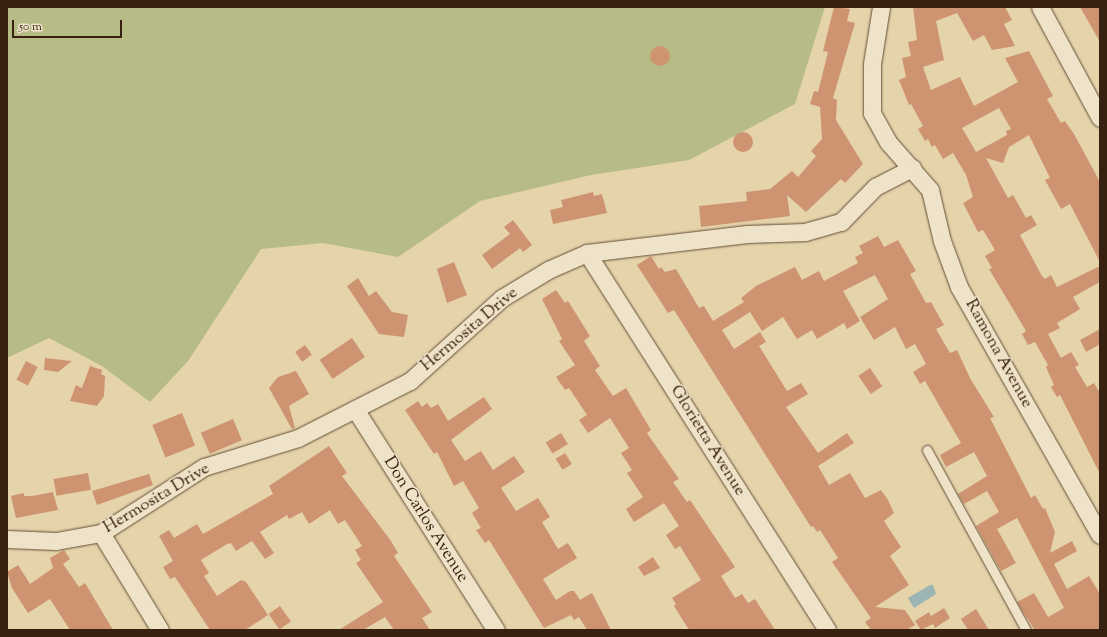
<!DOCTYPE html>
<html>
<head>
<meta charset="utf-8">
<style>
  body { margin:0 }
  #map { position:relative; width:1107px; height:637px; overflow:hidden; background:#e5d3aa; font-family:"Sorts Mill Goudy",serif }
  div>[style] { position:absolute }
  [style*='--x'] { left:calc(var(--x)*1px); top:calc(var(--y)*1px); width:calc(var(--w)*1px); rotate:calc(var(--a)*1deg) }
  .green>* { inset:0; background:#b7bb86 }
  .water>* { inset:0; background:#9ab5b4 }
  .building>* { inset:0; background:#ce9471; transform-origin:0 0 }
  .round { border-radius:50% }
  .roads { filter:drop-shadow(0 0 1px #644e37) drop-shadow(0 0 1px #644e37) }
  .lane>* { height:9px; margin:-4.5px; padding:0 4.5px; transform-origin:4.5px; border-radius:4.5px; background:#eee2c8 }
  .street>* { height:17px; margin:-8.5px; padding:0 8.5px; transform-origin:8.5px; border-radius:8.5px; background:#eee2c8 }
  span { translate:-50% -50%; white-space:nowrap; text-align:center; line-height:1.15; -webkit-text-stroke:3px #eee2c8; paint-order:stroke }
  .street-label { font-size:17px; color:#392111 }
  .frame { position:absolute; inset:0; border:8px solid #392111; pointer-events:none }
  .scale { position:absolute; left:12px; top:20px; width:110px; height:18px; box-sizing:border-box; border:2px solid #392111; border-top:0; padding-left:5px; font-size:12px; line-height:14px; white-space:nowrap; color:#392111; -webkit-text-stroke:3px #eee2c8; paint-order:stroke }
</style>
</head>
<body>
<div id="map">
  <div class="green">
    <div style="clip-path:polygon(7px 7px,825px 7px,795px 104px,689px 160px,591px 175px,480px 201px,398px 257px,323px 243px,261px 249px,188px 361px,150px 402px,102px 366px,49px 338px,7px 358px)"></div>
  </div>
  <div class="water">
    <div style="clip-path:polygon(930px 585px,933px 585px,936px 594px,914px 608px,908px 598px)"></div>
  </div>
  <div class="building">
    <div style="clip-path:polygon(834px 7px,850px 9px,847px 21px,855px 23px,833px 98px,837px 100px,836px 120px,863px 164px,845px 183px,841px 179px,806px 212px,787px 195px,790px 216px,701px 227px,699px 206px,747px 201px,746px 192px,770px 189px,792px 171px,798px 177px,816px 156px,811px 151px,822px 139px,820px 107px,810px 104px,814px 91px,818px 92px,828px 52px,823px 51px)"></div>
    <div style="clip-path:polygon(evenodd,913px 7px,1005px 7px,1012px 20px,1004px 24px,1015px 46px,992px 50px,984px 35px,973px 41px,957px 13px,936px 21px,944px 60px,923px 67px,931px 90px,960px 77px,974px 106px,1018px 82px,1005px 58px,1029px 51px,1053px 96px,1047px 99px,1061px 123px,1065px 121px,1074px 134px,1100px 182px,1100px 262px,1070px 204px,1061px 209px,1045px 180px,1050px 178px,1029px 135px,1009px 147px,1003px 163px,986px 158px,1008px 198px,1013px 195px,1026px 218px,1031px 215px,1037px 225px,1020px 235px,1042px 276px,1045px 279px,1051px 275px,1057px 287px,1100px 266px,1100px 282px,1073px 297px,1080px 309px,1057px 323px,1060px 328px,1048px 334px,1061px 358px,1071px 352px,1079px 365px,1075px 367px,1087px 387px,1094px 383px,1100px 393px,1100px 474px,1060px 395px,1057px 397px,1051px 387px,1054px 385px,1046px 367px,1048px 365px,1035px 342px,1028px 345px,1022px 334px,1026px 331px,989px 269px,992px 268px,985px 256px,995px 250px,983px 230px,978px 232px,963px 203px,973px 197px,966px 175px,953px 153px,943px 159px,935px 145px,932px 147px,928px 139px,925px 141px,918px 129px,923px 126px,911px 104px,909px 105px,899px 80px,906px 77px,902px 58px,911px 56px,908px 42px,917px 40px,913px 7px,999px 108px,1011px 129px,1006px 131px,1007px 135px,976px 152px,962px 128px,999px 108px)"></div>
    <div style="clip-path:polygon(1080px 7px,1100px 7px,1100px 42px)"></div>
    <div class="round" style="left:650px;top:46px;width:20px;height:20px"></div>
    <div class="round" style="left:733px;top:132px;width:20px;height:20px"></div>
    <div style="clip-path:polygon(593px 192px,594px 196px,602px 194px,607px 213px,553px 224px,550px 210px,563px 207px,561px 200px)"></div>
    <div style="clip-path:polygon(513px 220px,532px 245px,523px 252px,520px 248px,492px 269px,482px 255px,510px 234px,504px 227px)"></div>
    <div style="clip-path:polygon(878px 236px,884px 247px,898px 240px,916px 271px,910px 274px,926px 303px,931px 302px,944px 325px,936px 329px,950px 353px,957px 350px,970px 378px,994px 417px,990px 418px,1031px 498px,1035px 495px,1043px 509px,1045px 508px,1055px 532px,1050px 553px,1072px 541px,1077px 551px,1054px 564px,1067px 589px,1089px 576px,1100px 594px,1100px 630px,1035px 630px,1023px 612px,1017px 602px,1034px 593px,1048px 617px,1064px 608px,1017px 518px,997px 529px,1016px 563px,1001px 571px,976px 526px,999px 512px,987px 491px,964px 504px,958px 494px,987px 476px,974px 452px,946px 467px,940px 455px,961px 443px,925px 381px,920px 384px,913px 372px,926px 364px,915px 344px,906px 349px,895px 327px,874px 340px,860px 317px,888px 299px,875px 275px,843px 291px,860px 321px,847px 329px,844px 323px,817px 339px,812px 330px,797px 339px,783px 317px,762px 331px,750px 312px,722px 330px,734px 349px,760px 332px,766px 342px,759px 346px,787px 391px,801px 383px,808px 394px,786px 407px,818px 453px,847px 433px,854px 443px,818px 466px,829px 485px,850px 473px,865px 498px,881px 490px,888px 500px,894px 513px,884px 521px,901px 547px,890px 556px,909px 585px,875px 607px,905px 610px,915px 625px,907px 630px,871px 630px,865px 622px,871px 618px,832px 562px,838px 558px,820px 530px,817px 532px,813px 526px,811px 527px,674px 310px,668px 313px,637px 265px,651px 256px,659px 269px,661px 267px,665px 272px,676px 269px,699px 308px,704px 306px,713px 321px,744px 302px,741px 298px,756px 286px,795px 267px,802px 280px,819px 271px,824px 281px,858px 263px,855px 257px,863px 253px,859px 246px)"></div>
    <div style="clip-path:polygon(454px 262px,467px 295px,447px 303px,437px 269px)"></div>
    <div style="clip-path:polygon(358px 278px,369px 296px,376px 291px,392px 312px,408px 315px,404px 337px,379px 334px,347px 286px)"></div>
    <div style="clip-path:polygon(556px 290px,565px 303px,568px 301px,590px 336px,584px 341px,600px 366px,595px 370px,613px 396px,626px 388px,651px 430px,647px 433px,679px 479px,673px 482px,687px 502px,690px 500px,735px 567px,721px 576px,735px 598px,742px 594px,748px 603px,755px 599px,775px 630px,689px 630px,674px 606px,676px 604px,672px 598px,701px 580px,680px 546px,675px 549px,666px 535px,679px 526px,664px 503px,634px 522px,626px 509px,643px 497px,627px 473px,632px 470px,621px 453px,629px 448px,610px 418px,588px 433px,579px 420px,587px 415px,569px 388px,565px 390px,556px 377px,575px 365px,559px 341px,562px 339px,542px 299px)"></div>
    <div style="clip-path:polygon(1100px 329px,1100px 344px,1086px 352px,1080px 340px)"></div>
    <div style="left:352px;top:338px;width:23px;height:39px;rotate:56deg"></div>
    <div style="left:305px;top:345px;width:12px;height:12px;rotate:55deg"></div>
    <div style="clip-path:polygon(45px 358px,72px 361px,58px 372px,44px 370px)"></div>
    <div style="left:26px;top:361px;width:13px;height:21px;rotate:27deg"></div>
    <div style="clip-path:polygon(90px 366px,102px 370px,101px 374px,105px 376px,104px 396px,97px 406px,70px 401px,76px 385px,82px 388px)"></div>
    <div style="left:870px;top:368px;width:22px;height:14px;rotate:56deg"></div>
    <div style="clip-path:polygon(296px 371px,309px 394px,289px 406px,295px 428px,292px 429px,269px 388px,278px 377px)"></div>
    <div style="clip-path:polygon(484px 397px,492px 409px,451px 440px,465px 461px,481px 451px,493px 470px,514px 456px,525px 472px,501px 488px,516px 511px,538px 498px,550px 517px,542px 522px,558px 549px,568px 543px,577px 558px,543px 579px,556px 600px,570px 591px,574px 591px,580px 600px,592px 593px,611px 630px,587px 630px,579px 617px,574px 620px,571px 615px,544px 628px,489px 540px,485px 543px,476px 530px,481px 528px,472px 513px,479px 508px,463px 481px,454px 486px,437px 452px,434px 454px,405px 410px,418px 401px,422px 407px,427px 403px,431px 408px,438px 404px,448px 421px)"></div>
    <div style="left:182px;top:413px;width:35px;height:32px;rotate:68deg"></div>
    <div style="left:233px;top:419px;width:23px;height:35px;rotate:67deg"></div>
    <div style="left:561px;top:433px;width:13px;height:18px;rotate:58deg"></div>
    <div style="clip-path:polygon(329px 446px,347px 473px,342px 476px,391px 541px,398px 553px,394px 556px,432px 612px,422px 618px,430px 630px,394px 630px,385px 617px,363px 630px,339px 630px,383px 602px,356px 563px,361px 560px,355px 550px,362px 546px,345px 520px,338px 524px,330px 510px,309px 524px,302px 512px,289px 519px,287px 515px,260px 532px,274px 553px,265px 559px,252px 541px,236px 551px,231px 543px,227px 544px,201px 560px,209px 573px,204px 576px,217px 596px,241px 580px,246px 582px,268px 615px,245px 630px,210px 630px,175px 577px,170px 579px,163px 567px,173px 561px,159px 536px,169px 530px,174px 538px,197px 524px,203px 534px,273px 494px,269px 486px)"></div>
    <div style="left:565px;top:453px;width:13px;height:11px;rotate:58deg"></div>
    <div style="left:88px;top:473px;width:17px;height:35px;rotate:80deg"></div>
    <div style="clip-path:polygon(149px 474px,153px 485px,97px 505px,92px 491px)"></div>
    <div style="clip-path:polygon(53px 492px,58px 510px,16px 518px,11px 496px,24px 493px,24px 496px,32px 496px)"></div>
    <div style="clip-path:polygon(64px 550px,70px 559px,63px 564px,79px 587px,85px 583px,113px 630px,70px 630px,50px 599px,28px 613px,12px 588px,7px 572px,18px 565px,30px 584px,53px 568px,50px 558px)"></div>
    <div style="clip-path:polygon(653px 557px,660px 568px,644px 576px,638px 567px)"></div>
    <div style="left:280px;top:606px;width:19px;height:14px;rotate:55deg"></div>
    <div style="clip-path:polygon(944px 608px,950px 618px,935px 628px,933px 624px,921px 630px,915px 621px,929px 612px,931px 616px)"></div>
    <div style="clip-path:polygon(976px 609px,989px 630px,968px 630px,961px 619px)"></div>
  </div>
  <div class="roads">
    <div class="lane">
      <div style="--x:927;--y:450;--w:205;--a:61.2"></div>
    </div>
    <div class="street">
      <div style="--x:881;--y:7;--w:58;--a:99"></div>
      <div style="--x:872;--y:64;--w:49;--a:90"></div>
      <div style="--x:872;--y:113;--w:33;--a:61"></div>
      <div style="--x:888;--y:142;--w:64;--a:48.8"></div>
      <div style="--x:930;--y:190;--w:52;--a:76.8"></div>
      <div style="--x:942;--y:241;--w:49;--a:69.7"></div>
      <div style="--x:959;--y:287;--w:285;--a:60.4"></div>
      <div style="--x:1040;--y:7;--w:126;--a:61.6"></div>
      <div style="--x:587;--y:253;--w:447;--a:57.5"></div>
      <div style="--x:355;--y:409;--w:262;--a:57.5"></div>
      <div style="--x:101;--y:533;--w:114;--a:58.7"></div>
      <div style="--x:7;--y:539;--w:49;--a:2.3"></div>
      <div style="--x:56;--y:541;--w:46;--a:-10.1"></div>
      <div style="--x:101;--y:533;--w:122;--a:-32.7"></div>
      <div style="--x:204;--y:467;--w:98;--a:-17.1"></div>
      <div style="--x:298;--y:438;--w:126;--a:-27"></div>
      <div style="--x:410;--y:381;--w:124;--a:-42.1"></div>
      <div style="--x:502;--y:298;--w:54;--a:-31.3"></div>
      <div style="--x:548;--y:270;--w:43;--a:-23.6"></div>
      <div style="--x:587;--y:253;--w:161;--a:-6.8"></div>
      <div style="--x:747;--y:234;--w:58;--a:-2"></div>
      <div style="--x:805;--y:232;--w:37;--a:-16"></div>
      <div style="--x:841;--y:222;--w:49;--a:-45.8"></div>
      <div style="--x:875;--y:187;--w:42;--a:-27.2"></div>
    </div>
  </div>
  <div class="street-label">
    <span style="left:470px;top:330px;rotate:-40deg">Hermosita Drive</span>
    <span style="left:998px;top:354px;rotate:61deg">Ramona Avenue</span>
    <span style="left:707px;top:441px;rotate:58deg">Glorietta Avenue</span>
    <span style="left:157px;top:499px;rotate:-31deg">Hermosita Drive</span>
    <span style="left:425px;top:520px;rotate:58deg">Don Carlos Avenue</span>
  </div>
  <div class="frame"></div>
  <div class="scale">50 m</div>
</div>
</body>
</html>
